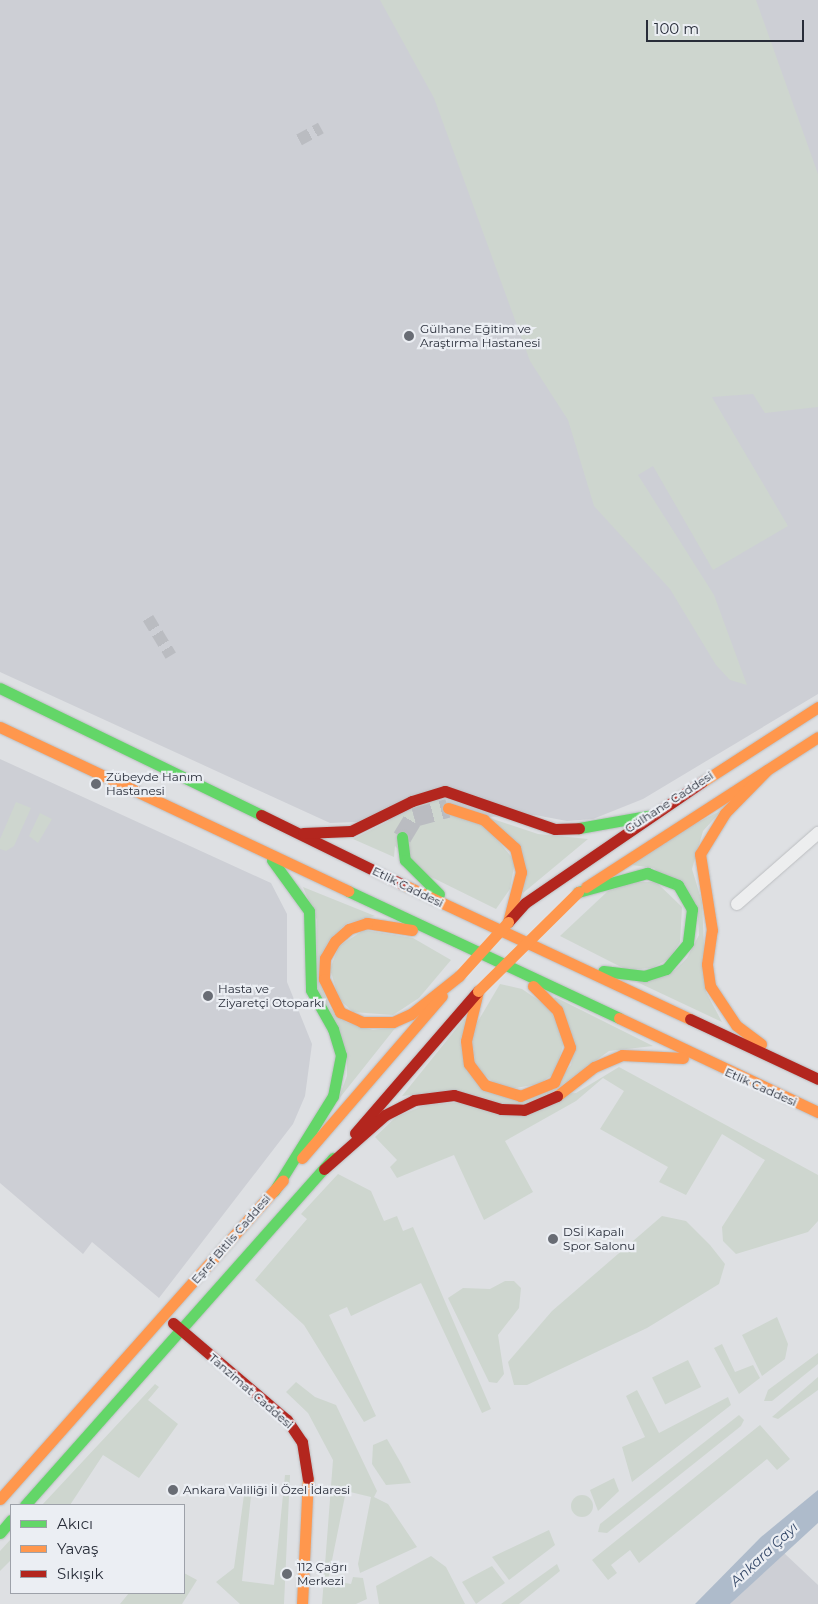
<!DOCTYPE html>
<html>
<head>
<meta charset="utf-8">
<style>
  body { margin:0 }
  #map { position:relative; width:818px; height:1604px; overflow:hidden; background:#dee0e3; font-family:Montserrat,sans-serif }
  div>[style] { position:absolute }
  [style*='--x'] { left:calc(var(--x)*1px); top:calc(var(--y)*1px); width:calc(var(--w)*1px); rotate:calc(var(--a)*1deg) }
  .built>* { inset:0; background:#cdcfd5 }
  .green>* { inset:0; background:#ced6cf; transform-origin:0 0 }
  .round { border-radius:50% }
  .water>* { inset:0; background:#aebbcb }
  .street-tunnel>* { height:12px; margin-top:-6px; transform-origin:0; background:repeating-linear-gradient(90deg,#babcc1 0 12px,transparent 0 18px) }
  .primary-tunnel>* { height:19px; margin-top:-9.5px; transform-origin:0; background:repeating-linear-gradient(90deg,#babcc1 0 19px,transparent 0 28px) }
  .roads { filter:drop-shadow(0 0 1px #bcbec1) drop-shadow(0 0 1px #bcbec1) }
  .street>* { height:12px; margin:-6px; padding:0 6px; transform-origin:6px; border-radius:6px; background:#edeeef }
  .fast>* { height:11px; margin:-5.5px; padding:0 5.5px; transform-origin:5.5px; border-radius:5.5px; background:#63d668 }
  .slow>* { height:11px; margin:-5.5px; padding:0 5.5px; transform-origin:5.5px; border-radius:5.5px; background:#ff974d }
  .jam>* { height:11px; margin:-5.5px; padding:0 5.5px; transform-origin:5.5px; border-radius:5.5px; background:#b3261e }
  .slow-bridge>* { height:11px; margin:-5.5px; padding:0 5.5px; transform-origin:5.5px; border-radius:5.5px; background:#ff974d }
  .dots>* { width:14px; height:14px; translate:-50% -50%; box-sizing:border-box; border:2px solid #ebeef3; border-radius:50% }
  span { translate:-50% -50%; white-space:nowrap; text-align:center; line-height:1.15; -webkit-text-stroke:4.5px #ebeef3; paint-order:stroke }
  .poi-label { font-size:12px; color:#282d39 }
  .left { translate:0 -50%; text-align:left }
  .street-label { font-size:12px; color:#282d39 }
  .water-label { font-size:14px; color:#364969; font-style:italic }
  .legend { position:absolute; left:10px; top:1504px; width:175px; height:90px; box-sizing:border-box; background:#ebeef3; border:1px solid #9da1a9; margin:0; padding:6px 9px; list-style:none; font-size:15px; color:#282d39 }
  .legend li { display:flex; align-items:center; gap:10px; height:25px }
  .legend b { width:25px; border:1px solid #9da1a9 }
  .scale { position:absolute; left:646px; top:20px; width:158px; height:22px; box-sizing:border-box; border:2px solid #282d39; border-top:0; padding-left:6px; font-size:15px; line-height:18px; white-space:nowrap; color:#282d39; -webkit-text-stroke:4px #ebeef3; paint-order:stroke }
</style>
</head>
<body>
<div id="map">
  <div class="built">
    <div style="clip-path:polygon(0 0,818px 0,818px 694px,643px 799px,593px 819px,567px 821px,535px 815px,330px 823px,0 672px)"></div>
    <div style="clip-path:polygon(0 759px,271px 883px,287px 914px,287px 982px,312px 1044px,305px 1096px,293px 1124px,159px 1298px,92px 1242px,83px 1254px,0 1183px)"></div>
    <div style="clip-path:polygon(784px 1553px,818px 1585px,818px 1604px,730px 1604px)"></div>
  </div>
  <div class="green">
    <div style="clip-path:polygon(380px 0,756px 0,818px 174px,818px 407px,765px 413px,753px 394px,712px 397px,788px 526px,713px 570px,653px 466px,638px 475px,714px 595px,747px 685px,730px 680px,716px 665px,670px 589px,594px 506px,568px 420px,530px 361px,434px 98px)"></div>
    <div style="clip-path:polygon(433px 799px,538px 834px,588px 839px,523px 893px,525px 862px,483px 823px,515px 861px,510px 889px,496px 909px,421px 872px,395px 846px,394px 857px,353px 839px)"></div>
    <div style="clip-path:polygon(16px 802px,31px 808px,14px 846px,6px 851px,0 849px,0 839px)"></div>
    <div style="clip-path:polygon(722px 810px,703px 831px,692px 869px,702px 902px,706px 992px,722px 1022px,637px 982px,675px 970px,687px 958px,699px 935px,698px 917px,654px 868px,632px 865px,681px 831px)"></div>
    <div style="clip-path:polygon(40px 813px,52px 819px,38px 843px,29px 836px)"></div>
    <div style="clip-path:polygon(634px 882px,656px 882px,682px 907px,680px 942px,669px 959px,652px 968px,627px 970px,560px 936px,608px 891px)"></div>
    <div style="clip-path:polygon(303px 887px,375px 916px,347px 923px,330px 939px,321px 955px,319px 980px,330px 1008px,346px 1022px,373px 1030px,396px 1027px,338px 1100px,347px 1076px,347px 1053px,316px 986px,317px 920px)"></div>
    <div style="clip-path:polygon(364px 930px,413px 938px,451px 960px,419px 998px,393px 1015px,353px 1012px,339px 999px,330px 969px,339px 946px)"></div>
    <div style="clip-path:polygon(500px 984px,522px 989px,550px 1008px,564px 1042px,555px 1073px,539px 1084px,503px 1090px,476px 1068px,471px 1033px)"></div>
    <div style="clip-path:polygon(555px 997px,653px 1046px,609px 1051px,551px 1093px,525px 1103px,504px 1103px,453px 1090px,402px 1096px,464px 1019px,468px 1020px,460px 1041px,466px 1066px,484px 1089px,521px 1099px,553px 1087px,571px 1065px,574px 1046px,569px 1026px,552px 1002px)"></div>
    <div style="clip-path:polygon(619px 1067px,818px 1175px,818px 1221px,808px 1232px,736px 1254px,723px 1241px,722px 1227px,765px 1160px,722px 1134px,686px 1195px,659px 1182px,668px 1167px,600px 1129px,624px 1091px,603px 1078px,576px 1101px,505px 1141px,533px 1192px,484px 1220px,454px 1155px,397px 1178px,390px 1167px,397px 1160px,375px 1137px,396px 1117px,425px 1105px,576px 1093px)"></div>
    <div style="clip-path:polygon(338px 1174px,371px 1191px,384px 1221px,397px 1216px,403px 1231px,413px 1227px,491px 1409px,482px 1413px,421px 1283px,351px 1316px,347px 1307px,329px 1315px,376px 1416px,364px 1422px,304px 1325px,255px 1280px,307px 1219px,301px 1214px)"></div>
    <div style="clip-path:polygon(662px 1216px,686px 1221px,710px 1245px,725px 1264px,719px 1284px,647px 1328px,527px 1385px,514px 1385px,508px 1362px,552px 1311px)"></div>
    <div style="clip-path:polygon(505px 1281px,514px 1281px,521px 1288px,519px 1308px,498px 1335px,504px 1374px,497px 1383px,489px 1382px,448px 1298px,463px 1288px,490px 1289px)"></div>
    <div style="clip-path:polygon(777px 1317px,788px 1344px,785px 1359px,762px 1376px,742px 1335px)"></div>
    <div style="clip-path:polygon(722px 1344px,735px 1372px,753px 1365px,760px 1378px,739px 1394px,714px 1348px)"></div>
    <div style="clip-path:polygon(818px 1353px,818px 1364px,772px 1401px,764px 1401px,768px 1390px)"></div>
    <div style="left:688px;top:1360px;width:30px;height:40px;rotate:64deg"></div>
    <div style="clip-path:polygon(818px 1377px,818px 1390px,778px 1419px,772px 1417px)"></div>
    <div style="clip-path:polygon(296px 1382px,315px 1397px,336px 1405px,377px 1491px,374px 1497px,388px 1504px,417px 1547px,360px 1573px,358px 1564px,371px 1497px,346px 1491px,328px 1580px,351px 1584px,353px 1577px,363px 1578px,367px 1599px,356px 1604px,322px 1604px,333px 1460px,308px 1413px,286px 1392px)"></div>
    <div style="clip-path:polygon(155px 1384px,159px 1387px,148px 1400px,178px 1424px,139px 1478px,103px 1455px,70px 1505px,42px 1505px)"></div>
    <div style="clip-path:polygon(637px 1390px,659px 1433px,728px 1397px,731px 1405px,632px 1482px,622px 1447px,645px 1437px,626px 1396px)"></div>
    <div style="clip-path:polygon(739px 1415px,744px 1420px,741px 1426px,607px 1533px,598px 1532px,600px 1524px)"></div>
    <div style="clip-path:polygon(760px 1425px,790px 1459px,777px 1470px,767px 1459px,639px 1563px,630px 1550px,611px 1565px,617px 1573px,608px 1580px,592px 1560px)"></div>
    <div style="clip-path:polygon(387px 1439px,402px 1465px,411px 1483px,386px 1485px,372px 1464px,373px 1445px)"></div>
    <div style="clip-path:polygon(285px 1475px,290px 1475px,284px 1604px,240px 1604px,216px 1582px,234px 1568px,244px 1495px,251px 1496px,242px 1581px,274px 1585px)"></div>
    <div style="clip-path:polygon(614px 1478px,619px 1491px,598px 1511px,590px 1490px)"></div>
    <div class="round" style="left:571px;top:1495px;width:22px;height:22px"></div>
    <div style="clip-path:polygon(549px 1530px,555px 1545px,509px 1580px,492px 1557px)"></div>
    <div style="clip-path:polygon(11px 1539px,11px 1560px,0 1571px,0 1551px)"></div>
    <div style="clip-path:polygon(431px 1556px,446px 1567px,465px 1604px,379px 1604px,376px 1586px)"></div>
    <div style="clip-path:polygon(557px 1564px,560px 1571px,519px 1604px,501px 1604px)"></div>
    <div style="clip-path:polygon(492px 1566px,505px 1583px,476px 1604px,462px 1582px)"></div>
    <div style="clip-path:polygon(184px 1573px,197px 1580px,182px 1604px,120px 1604px,129px 1593px,184px 1593px)"></div>
  </div>
  <div class="water">
    <div style="clip-path:polygon(818px 1490px,818px 1523px,730px 1604px,695px 1604px,761px 1537px)"></div>
  </div>
  <div class="street-tunnel">
    <div style="--x:299;--y:140;--w:25;--a:-29"></div>
    <div style="--x:148;--y:618;--w:44;--a:58.8"></div>
  </div>
  <div class="primary-tunnel">
    <div style="--x:402;--y:837;--w:23;--a:-59"></div>
    <div style="--x:414;--y:817;--w:35;--a:-15"></div>
  </div>
  <div class="roads">
    <div class="street">
      <div style="--x:737;--y:904;--w:108;--a:-41.2"></div>
    </div>
    <div class="fast">
      <div style="--x:0;--y:688;--w:290;--a:25.9"></div>
      <div style="--x:579;--y:828;--w:74;--a:-10.1"></div>
      <div style="--x:402;--y:837;--w:23;--a:83"></div>
      <div style="--x:405;--y:860;--w:48;--a:45"></div>
      <div style="--x:272;--y:860;--w:63;--a:54"></div>
      <div style="--x:309;--y:911;--w:79;--a:88.5"></div>
      <div style="--x:311;--y:990;--w:45;--a:60.6"></div>
      <div style="--x:333;--y:1029;--w:27;--a:73"></div>
      <div style="--x:341;--y:1055;--w:42;--a:101"></div>
      <div style="--x:333;--y:1096;--w:112;--a:121.8"></div>
      <div style="--x:348;--y:891;--w:299;--a:25.1"></div>
      <div style="--x:578;--y:892;--w:72;--a:-15.4"></div>
      <div style="--x:647;--y:873;--w:33;--a:21"></div>
      <div style="--x:678;--y:885;--w:28;--a:60"></div>
      <div style="--x:692;--y:909;--w:34;--a:97"></div>
      <div style="--x:688;--y:943;--w:34;--a:130"></div>
      <div style="--x:666;--y:969;--w:22;--a:162"></div>
      <div style="--x:645;--y:976;--w:42;--a:-173.2"></div>
      <div style="--x:25;--y:1505;--w:464;--a:-48.4"></div>
      <div style="--x:0;--y:1533;--w:17;--a:-50"></div>
    </div>
    <div class="slow">
      <div style="--x:0;--y:727;--w:385;--a:25.2"></div>
      <div style="--x:702;--y:782;--w:138;--a:-32.9"></div>
      <div style="--x:448;--y:808;--w:38;--a:18"></div>
      <div style="--x:484;--y:820;--w:42;--a:42.1"></div>
      <div style="--x:515;--y:848;--w:25;--a:76"></div>
      <div style="--x:521;--y:872;--w:52;--a:104.6"></div>
      <div style="--x:402;--y:884;--w:318;--a:25.1"></div>
      <div style="--x:586;--y:887;--w:276;--a:-32.9"></div>
      <div style="--x:412;--y:930;--w:46;--a:-171.2"></div>
      <div style="--x:367;--y:923;--w:19;--a:162"></div>
      <div style="--x:349;--y:929;--w:18;--a:139"></div>
      <div style="--x:335;--y:941;--w:20;--a:120"></div>
      <div style="--x:325;--y:958;--w:21;--a:93"></div>
      <div style="--x:324;--y:979;--w:37;--a:64"></div>
      <div style="--x:340;--y:1012;--w:24;--a:24"></div>
      <div style="--x:362;--y:1022;--w:31;--a:0"></div>
      <div style="--x:393;--y:1022;--w:20;--a:-24"></div>
      <div style="--x:411;--y:1014;--w:61;--a:-38.4"></div>
      <div style="--x:478;--y:991;--w:51;--a:103.5"></div>
      <div style="--x:466;--y:1041;--w:23;--a:83"></div>
      <div style="--x:469;--y:1064;--w:26;--a:53"></div>
      <div style="--x:485;--y:1085;--w:37;--a:17"></div>
      <div style="--x:520;--y:1096;--w:37;--a:-22"></div>
      <div style="--x:554;--y:1082;--w:38;--a:-65"></div>
      <div style="--x:570;--y:1047;--w:39;--a:-109"></div>
      <div style="--x:557;--y:1010;--w:34;--a:-135"></div>
      <div style="--x:619;--y:1018;--w:220;--a:25.3"></div>
      <div style="--x:761;--y:1044;--w:31;--a:-143"></div>
      <div style="--x:736;--y:1025;--w:47;--a:-123.7"></div>
      <div style="--x:710;--y:986;--w:22;--a:-98"></div>
      <div style="--x:707;--y:964;--w:34;--a:-82"></div>
      <div style="--x:712;--y:930;--w:77;--a:-99"></div>
      <div style="--x:700;--y:854;--w:48;--a:-58.6"></div>
      <div style="--x:725;--y:813;--w:60;--a:-45.7"></div>
      <div style="--x:557;--y:1096;--w:47;--a:-38.1"></div>
      <div style="--x:594;--y:1067;--w:30;--a:-23"></div>
      <div style="--x:622;--y:1055;--w:61;--a:2.8"></div>
      <div style="--x:302;--y:1158;--w:214;--a:-49.2"></div>
      <div style="--x:0;--y:1499;--w:426;--a:-48.4"></div>
      <div style="--x:302;--y:1604;--w:125;--a:-87.3"></div>
    </div>
    <div class="jam">
      <div style="--x:261;--y:815;--w:157;--a:26.1"></div>
      <div style="--x:303;--y:833;--w:48;--a:-2.4"></div>
      <div style="--x:351;--y:831;--w:68;--a:-26.2"></div>
      <div style="--x:412;--y:801;--w:34;--a:-17"></div>
      <div style="--x:445;--y:791;--w:116;--a:19.1"></div>
      <div style="--x:555;--y:829;--w:24;--a:-2"></div>
      <div style="--x:508;--y:922;--w:25;--a:-48"></div>
      <div style="--x:525;--y:903;--w:214;--a:-34.4"></div>
      <div style="--x:690;--y:1019;--w:141;--a:25.1"></div>
      <div style="--x:355;--y:1133;--w:188;--a:-49.1"></div>
      <div style="--x:324;--y:1169;--w:81;--a:-41.5"></div>
      <div style="--x:385;--y:1115;--w:33;--a:-27"></div>
      <div style="--x:414;--y:1100;--w:40;--a:-7.1"></div>
      <div style="--x:454;--y:1095;--w:49;--a:16.6"></div>
      <div style="--x:501;--y:1109;--w:23;--a:2"></div>
      <div style="--x:524;--y:1110;--w:36;--a:-23"></div>
      <div style="--x:173;--y:1323;--w:150;--a:40.4"></div>
      <div style="--x:287;--y:1420;--w:27;--a:56"></div>
      <div style="--x:302;--y:1442;--w:37;--a:81"></div>
    </div>
  </div>
  <div class="slow-bridge">
    <div style="--x:459;--y:976;--w:73;--a:-47.8"></div>
    <div style="--x:478;--y:991;--w:141;--a:-44.7"></div>
  </div>
  <div class="dots">
    <div style="left:409px;top:336px;background:#686c74"></div>
    <div style="left:96px;top:784px;background:#686c74"></div>
    <div style="left:208px;top:996px;background:#686c74"></div>
    <div style="left:553px;top:1239px;background:#686c74"></div>
    <div style="left:173px;top:1490px;background:#686c74"></div>
    <div style="left:287px;top:1574px;background:#686c74"></div>
  </div>
  <div class="poi-label">
    <span class="left" style="left:420px;top:336px">Gülhane Eğitim ve<br>Araştırma Hastanesi</span>
    <span class="left" style="left:106px;top:784px">Zübeyde Hanım<br>Hastanesi</span>
    <span class="left" style="left:218px;top:996px">Hasta ve<br>Ziyaretçi Otoparkı</span>
    <span class="left" style="left:563px;top:1239px">DSİ Kapalı<br>Spor Salonu</span>
    <span class="left" style="left:183px;top:1490px">Ankara Valiliği İl Özel İdaresi</span>
    <span class="left" style="left:297px;top:1574px">112 Çağrı<br>Merkezi</span>
  </div>
  <div class="street-label">
    <span style="left:669px;top:802px;rotate:-33deg">Gülhane Caddesi</span>
    <span style="left:408px;top:887px;rotate:26deg">Etlik Caddesi</span>
    <span style="left:761px;top:1087px;rotate:24deg">Etlik Caddesi</span>
    <span style="left:231px;top:1239px;rotate:-49deg">Eşref Bitlis Caddesi</span>
    <span style="left:251px;top:1391px;rotate:41deg">Tanzimat Caddesi</span>
  </div>
  <div class="water-label">
    <span style="left:764px;top:1554px;rotate:-43deg">Ankara Çayı</span>
  </div>
  <ul class="legend">
  <li><b style="height:6px;background:#63d668"></b>Akıcı</li>
  <li><b style="height:6px;background:#ff974d"></b>Yavaş</li>
  <li><b style="height:6px;background:#b3261e"></b>Sıkışık</li>
  </ul>
  <div class="scale">100 m</div>
</div>
</body>
</html>
